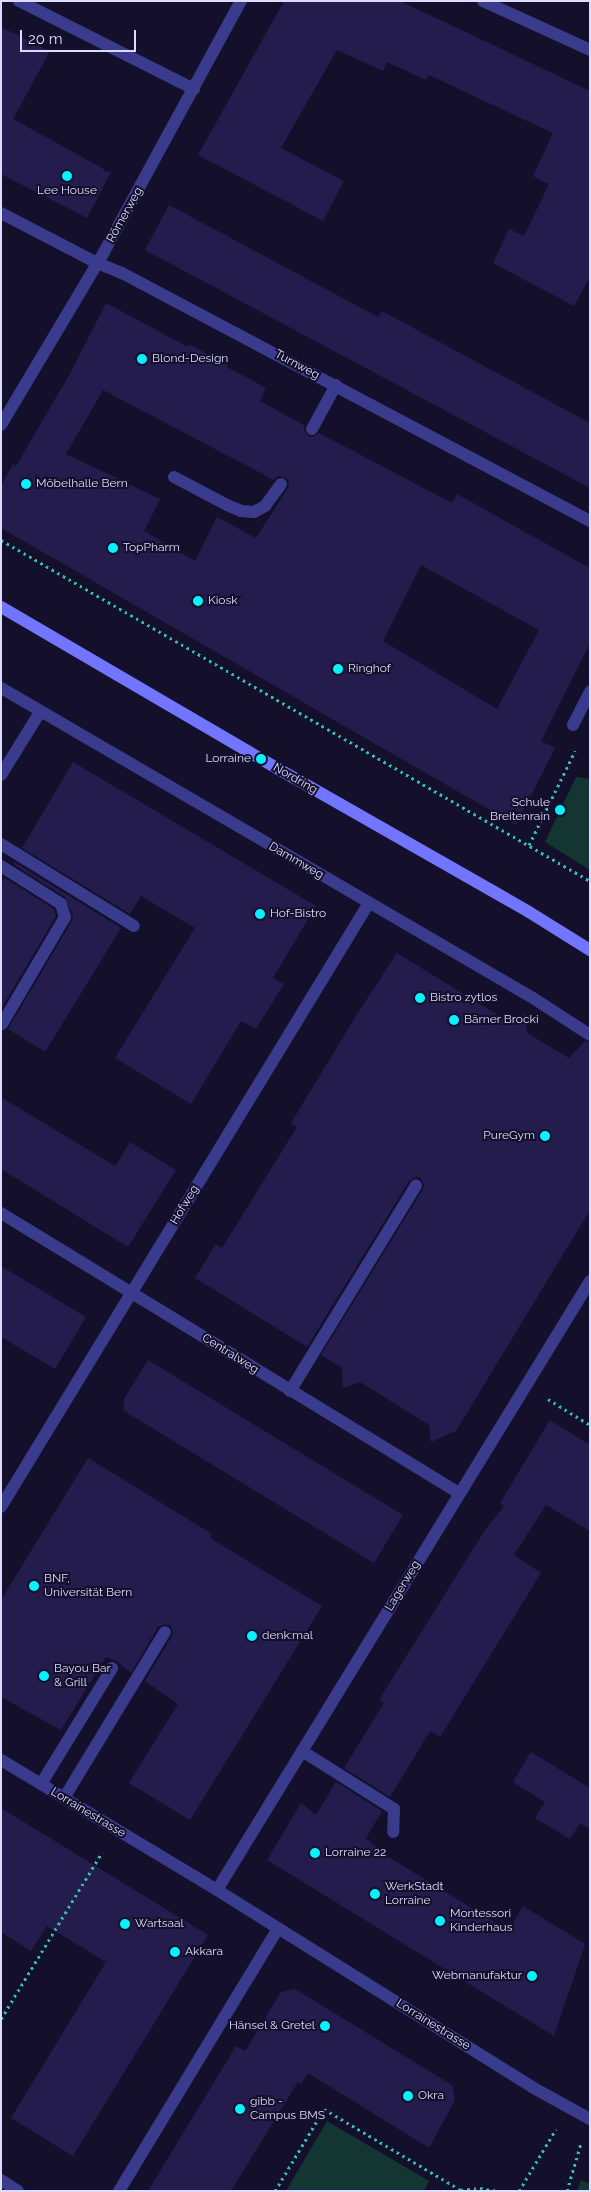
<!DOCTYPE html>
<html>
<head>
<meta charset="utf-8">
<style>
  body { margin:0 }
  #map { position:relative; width:591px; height:2192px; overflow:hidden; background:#14102c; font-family:Raleway,sans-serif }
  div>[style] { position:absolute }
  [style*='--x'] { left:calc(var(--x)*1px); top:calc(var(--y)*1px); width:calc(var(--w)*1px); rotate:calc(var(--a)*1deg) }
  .green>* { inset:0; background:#133633 }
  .building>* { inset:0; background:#231c4d }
  .path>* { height:3px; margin-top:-1.5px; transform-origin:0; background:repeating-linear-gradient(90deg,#2dc1b1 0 2.5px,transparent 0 6.5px) }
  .lane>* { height:12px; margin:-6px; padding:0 6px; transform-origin:6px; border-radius:6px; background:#3a3b8c }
  .street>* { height:12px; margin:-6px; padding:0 6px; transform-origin:6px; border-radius:6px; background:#3a3b8c }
  .secondary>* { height:12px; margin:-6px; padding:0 6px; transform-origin:6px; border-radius:6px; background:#7275ff }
  .dots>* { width:14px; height:14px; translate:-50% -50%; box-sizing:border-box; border:2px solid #14102c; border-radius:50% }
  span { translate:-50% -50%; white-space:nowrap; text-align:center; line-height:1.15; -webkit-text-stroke:4px #14102c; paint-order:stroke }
  .poi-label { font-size:12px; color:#dddbff }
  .left { translate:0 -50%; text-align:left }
  .right { translate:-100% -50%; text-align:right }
  .street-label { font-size:12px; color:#dddbff }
  .frame { position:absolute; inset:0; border:2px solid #dddbff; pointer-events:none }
  .scale { position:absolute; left:20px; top:30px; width:116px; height:22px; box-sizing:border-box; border:2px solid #dddbff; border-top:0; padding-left:6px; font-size:15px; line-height:18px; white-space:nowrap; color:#dddbff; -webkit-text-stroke:4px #14102c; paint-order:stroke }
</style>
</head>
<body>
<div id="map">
  <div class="green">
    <div style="clip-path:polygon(576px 777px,590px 779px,590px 870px,545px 842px)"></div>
    <div style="clip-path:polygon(327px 2121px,429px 2181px,424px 2191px,286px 2191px)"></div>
    <div style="clip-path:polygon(581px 2180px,590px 2184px,590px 2191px,577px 2191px)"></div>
  </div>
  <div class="building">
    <div style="clip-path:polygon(284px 1px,400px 1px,590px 91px,590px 277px,574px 306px,493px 263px,509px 229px,524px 236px,549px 184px,533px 176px,553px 133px,429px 75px,426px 80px,387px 62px,383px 71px,337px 50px,281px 148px,344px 181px,323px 221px,198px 155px)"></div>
    <div style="clip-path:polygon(1px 27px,50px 51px,13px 119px,104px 169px,103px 171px,111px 172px,87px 218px,1px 174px)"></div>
    <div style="clip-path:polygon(169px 205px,378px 317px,382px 311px,590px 423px,590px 488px,145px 250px)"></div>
    <div style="clip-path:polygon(evenodd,106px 303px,188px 347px,189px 344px,228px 365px,227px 367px,266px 388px,260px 401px,305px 426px,304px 430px,308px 436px,313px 437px,319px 433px,452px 503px,457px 494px,590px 568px,590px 643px,541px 741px,555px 748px,516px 825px,1px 528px,1px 486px,13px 464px,16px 466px,72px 370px,106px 303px,103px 390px,274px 480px,278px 476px,286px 478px,289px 481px,288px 488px,256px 538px,217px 517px,195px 561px,144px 531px,160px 499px,66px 454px,103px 390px,106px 303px,421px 565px,539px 630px,497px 709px,383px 641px,421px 565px)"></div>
    <div style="clip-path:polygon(73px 762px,316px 906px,273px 978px,284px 984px,256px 1029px,241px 1021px,191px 1104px,115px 1058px,195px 928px,141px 896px,130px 914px,22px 848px)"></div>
    <div style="clip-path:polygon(14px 862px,121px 928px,45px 1052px,8px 1029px,72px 921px,73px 915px,65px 897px,13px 864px)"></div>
    <div style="clip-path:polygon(5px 878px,54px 909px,56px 916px,1px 1009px,1px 884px)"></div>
    <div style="clip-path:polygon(397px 953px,509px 1022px,525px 1014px,527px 1033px,569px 1058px,585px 1041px,590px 1043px,590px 1210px,456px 1431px,431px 1442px,429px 1425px,360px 1382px,343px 1388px,342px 1368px,321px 1355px,423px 1189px,424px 1185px,421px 1178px,416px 1177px,409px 1181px,307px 1347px,195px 1278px,216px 1244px,222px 1248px,297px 1127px,291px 1123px,356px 1016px)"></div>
    <div style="clip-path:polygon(1px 1097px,115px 1166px,130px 1142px,176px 1170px,128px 1247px,1px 1169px)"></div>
    <div style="clip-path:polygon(1px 1266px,86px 1317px,55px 1369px,1px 1337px)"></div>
    <div style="clip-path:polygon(148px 1360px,403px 1515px,374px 1563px,124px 1411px,124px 1399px)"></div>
    <div style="clip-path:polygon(550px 1420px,590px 1445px,590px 1531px,546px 1505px,514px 1555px,541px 1573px,440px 1737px,430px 1731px,390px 1797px,344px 1768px,384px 1703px,379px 1700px,485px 1530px,504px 1506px,500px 1503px)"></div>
    <div style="clip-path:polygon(88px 1458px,212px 1534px,210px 1538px,322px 1606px,190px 1820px,129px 1783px,178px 1704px,145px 1681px,172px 1636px,173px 1632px,170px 1625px,165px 1624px,158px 1627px,131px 1673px,117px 1661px,106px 1657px,61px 1730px,1px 1697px,1px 1600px)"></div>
    <div style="clip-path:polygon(531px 1752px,590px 1788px,590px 1829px,580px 1823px,570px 1839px,535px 1818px,545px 1802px,513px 1782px)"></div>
    <div style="clip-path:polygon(336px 1782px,382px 1811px,366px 1838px,387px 1856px,509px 1931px,523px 1906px,585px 1944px,554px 2036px,267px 1860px,301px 1803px,316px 1815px)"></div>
    <div style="clip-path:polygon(1px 1808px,208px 1935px,73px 2156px,11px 2118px,106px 1962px,47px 1926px,31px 1951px,1px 1932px)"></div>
    <div style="clip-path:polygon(295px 1989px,452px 2085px,455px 2100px,429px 2148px,308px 2073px,301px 2084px,298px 2082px,231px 2191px,148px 2191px,236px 2046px,245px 2051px,281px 1992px)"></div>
  </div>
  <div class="path">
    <div style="--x:1;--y:540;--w:681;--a:30.07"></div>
    <div style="--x:529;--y:845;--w:105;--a:-63.9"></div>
    <div style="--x:548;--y:1399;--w:49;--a:31.8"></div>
    <div style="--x:1;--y:2019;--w:195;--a:-58.8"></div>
    <div style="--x:275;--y:2191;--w:96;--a:-59.1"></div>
    <div style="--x:324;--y:2109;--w:159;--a:30.6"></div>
    <div style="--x:461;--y:2190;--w:19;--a:-6"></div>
    <div style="--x:480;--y:2188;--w:17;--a:10"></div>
    <div style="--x:519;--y:2191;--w:72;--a:-59.2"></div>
    <div style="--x:567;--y:2191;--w:50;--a:-73.7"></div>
  </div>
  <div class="lane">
    <div style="--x:312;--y:429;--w:50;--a:-61.4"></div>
    <div style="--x:174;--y:477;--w:60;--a:27.8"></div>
    <div style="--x:227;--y:505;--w:15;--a:23"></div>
    <div style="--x:241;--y:511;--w:13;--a:4"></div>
    <div style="--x:254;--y:512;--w:13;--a:-29"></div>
    <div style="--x:265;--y:506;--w:27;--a:-54"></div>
    <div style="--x:573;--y:725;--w:38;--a:-63"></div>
    <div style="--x:1;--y:844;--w:156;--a:31.7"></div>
    <div style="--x:1;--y:866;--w:71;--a:32.3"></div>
    <div style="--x:61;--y:904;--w:14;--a:73"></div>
    <div style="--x:65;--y:917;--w:124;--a:120.5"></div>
    <div style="--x:290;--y:1391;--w:241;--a:-58.5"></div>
    <div style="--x:302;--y:1751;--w:109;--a:32.2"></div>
    <div style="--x:394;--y:1809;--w:23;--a:92"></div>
    <div style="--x:41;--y:1784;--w:136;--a:-58.5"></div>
    <div style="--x:64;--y:1798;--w:194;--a:-58.7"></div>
  </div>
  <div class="street">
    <div style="--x:19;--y:1;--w:196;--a:26.7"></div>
    <div style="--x:483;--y:1;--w:118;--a:24.6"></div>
    <div style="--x:1;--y:213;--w:108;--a:27.5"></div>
    <div style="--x:97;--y:263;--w:27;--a:22"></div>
    <div style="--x:122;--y:273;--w:530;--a:27.92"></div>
    <div style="--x:1;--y:425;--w:201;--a:-59.2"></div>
    <div style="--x:104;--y:252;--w:286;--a:-61.4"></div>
    <div style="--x:1;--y:688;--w:616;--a:30.23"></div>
    <div style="--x:533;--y:998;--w:68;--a:33"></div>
    <div style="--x:1;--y:775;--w:74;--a:-58.2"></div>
    <div style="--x:1;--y:1213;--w:537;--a:31.44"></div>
    <div style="--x:1;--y:1507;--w:707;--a:-58.65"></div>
    <div style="--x:1;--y:1760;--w:252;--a:31"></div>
    <div style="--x:217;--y:1890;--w:372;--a:32"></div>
    <div style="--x:532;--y:2087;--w:66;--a:28.9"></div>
    <div style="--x:217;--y:1890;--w:714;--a:-58.51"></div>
    <div style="--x:1;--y:2180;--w:20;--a:33"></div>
    <div style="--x:119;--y:2191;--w:307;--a:-58.8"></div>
  </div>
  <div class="secondary">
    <div style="--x:1;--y:607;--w:301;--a:30.3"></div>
    <div style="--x:261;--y:759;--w:309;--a:29.7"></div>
    <div style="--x:529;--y:912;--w:72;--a:31.9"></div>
  </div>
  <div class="dots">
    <div style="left:67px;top:176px;background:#07f2ff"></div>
    <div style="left:142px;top:359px;background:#07f2ff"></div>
    <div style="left:26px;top:484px;background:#07f2ff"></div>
    <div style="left:113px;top:548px;background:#07f2ff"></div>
    <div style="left:198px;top:601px;background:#07f2ff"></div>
    <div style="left:338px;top:669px;background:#07f2ff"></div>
    <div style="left:261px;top:759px;background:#07f2ff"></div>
    <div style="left:560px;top:810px;background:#07f2ff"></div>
    <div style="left:260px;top:914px;background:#07f2ff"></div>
    <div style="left:420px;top:998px;background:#07f2ff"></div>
    <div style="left:454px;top:1020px;background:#07f2ff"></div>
    <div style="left:545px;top:1136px;background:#07f2ff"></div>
    <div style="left:34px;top:1586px;background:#07f2ff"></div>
    <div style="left:252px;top:1636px;background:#07f2ff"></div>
    <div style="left:44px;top:1676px;background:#07f2ff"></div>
    <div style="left:315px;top:1853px;background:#07f2ff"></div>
    <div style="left:375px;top:1894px;background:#07f2ff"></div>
    <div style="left:440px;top:1921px;background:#07f2ff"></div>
    <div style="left:125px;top:1924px;background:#07f2ff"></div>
    <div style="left:175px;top:1952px;background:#07f2ff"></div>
    <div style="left:532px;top:1976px;background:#07f2ff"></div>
    <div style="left:325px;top:2026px;background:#07f2ff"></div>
    <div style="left:408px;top:2096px;background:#07f2ff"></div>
    <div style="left:240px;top:2109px;background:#07f2ff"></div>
  </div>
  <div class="poi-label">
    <span style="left:67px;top:191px">Lee House</span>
    <span class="left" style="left:152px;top:359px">Blond-Design</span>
    <span class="left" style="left:36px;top:484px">Möbelhalle Bern</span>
    <span class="left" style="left:123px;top:548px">TopPharm</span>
    <span class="left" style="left:208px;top:601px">Kiosk</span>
    <span class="left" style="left:348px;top:669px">Ringhof</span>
    <span class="right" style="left:251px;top:759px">Lorraine</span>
    <span class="right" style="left:550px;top:810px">Schule<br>Breitenrain</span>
    <span class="left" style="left:270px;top:914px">Hof-Bistro</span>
    <span class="left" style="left:430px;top:998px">Bistro zytlos</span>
    <span class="left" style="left:464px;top:1020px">Bärner Brocki</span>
    <span class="right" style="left:535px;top:1136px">PureGym</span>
    <span class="left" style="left:44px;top:1586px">BNF,<br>Universität Bern</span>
    <span class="left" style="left:262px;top:1636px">denk:mal</span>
    <span class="left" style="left:54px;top:1676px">Bayou Bar<br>&amp; Grill</span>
    <span class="left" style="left:325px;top:1853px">Lorraine 22</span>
    <span class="left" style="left:385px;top:1894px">WerkStadt<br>Lorraine</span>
    <span class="left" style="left:450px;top:1921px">Montessori<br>Kinderhaus</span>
    <span class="left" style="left:135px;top:1924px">Wartsaal</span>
    <span class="left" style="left:185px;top:1952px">Akkara</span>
    <span class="right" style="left:522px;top:1976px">Webmanufaktur</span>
    <span class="right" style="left:315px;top:2026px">Hänsel &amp; Gretel</span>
    <span class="left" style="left:418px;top:2096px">Okra</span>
    <span class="left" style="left:250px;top:2109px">gibb -<br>Campus BMS</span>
  </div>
  <div class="street-label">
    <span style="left:125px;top:215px;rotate:-61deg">Römerweg</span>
    <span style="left:297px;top:365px;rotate:28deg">Turnweg</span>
    <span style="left:295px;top:779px;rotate:30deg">Nordring</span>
    <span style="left:296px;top:861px;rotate:30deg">Dammweg</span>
    <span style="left:185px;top:1205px;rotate:-59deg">Hofweg</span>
    <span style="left:230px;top:1354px;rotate:32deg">Centralweg</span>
    <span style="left:403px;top:1586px;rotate:-59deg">Lagerweg</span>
    <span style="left:88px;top:1813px;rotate:31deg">Lorrainestrasse</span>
    <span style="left:433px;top:2025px;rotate:32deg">Lorrainestrasse</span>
  </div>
  <div class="frame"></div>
  <div class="scale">20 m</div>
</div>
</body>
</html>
